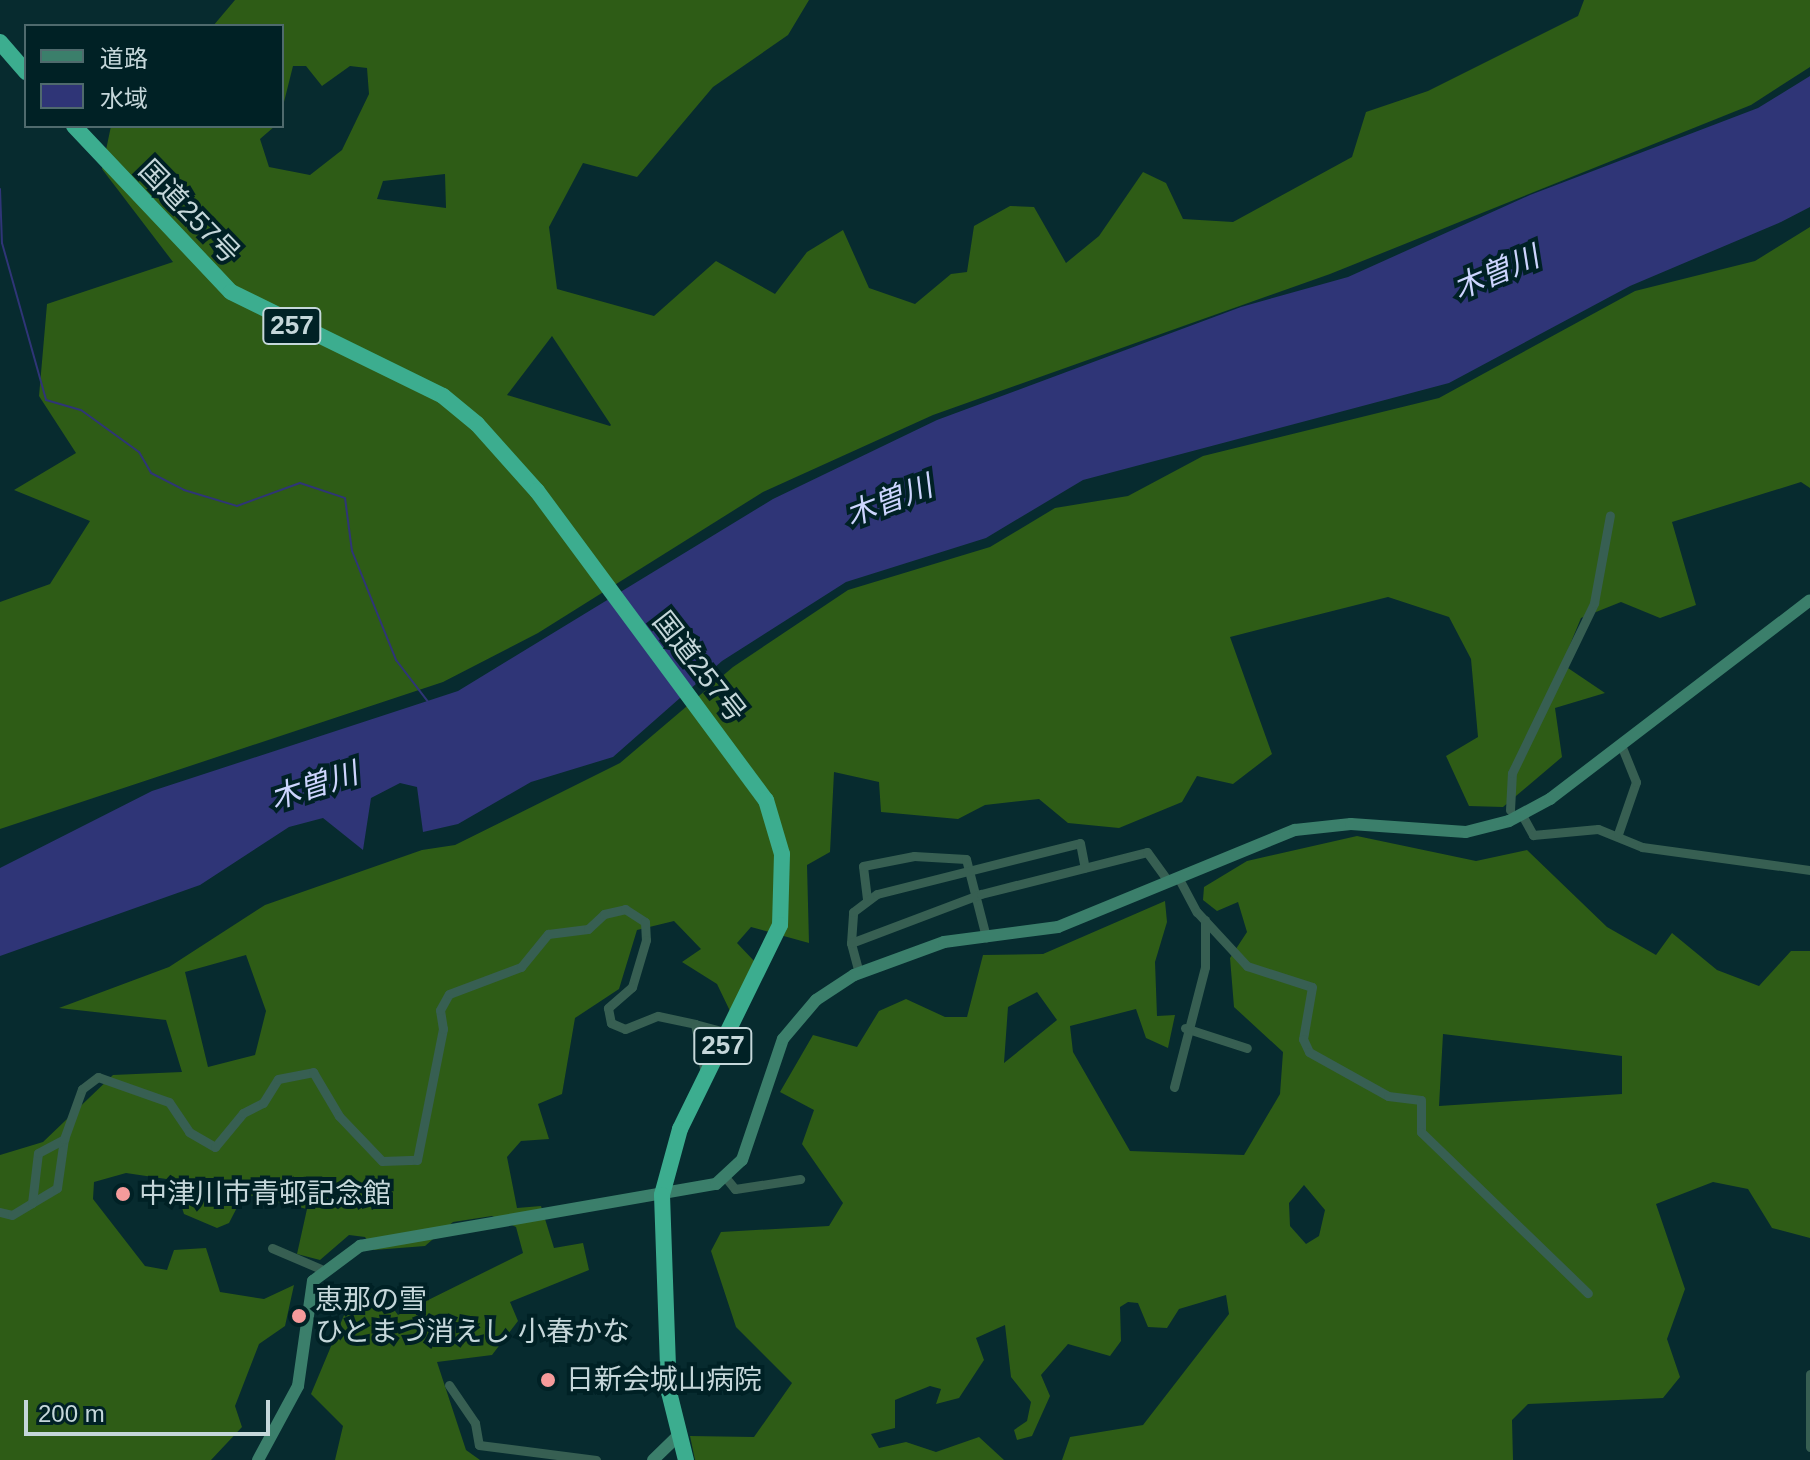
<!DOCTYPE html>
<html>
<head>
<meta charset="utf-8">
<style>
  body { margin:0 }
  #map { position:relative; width:1810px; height:1460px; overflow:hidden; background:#072b2f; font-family:Arial,"Noto Sans JP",sans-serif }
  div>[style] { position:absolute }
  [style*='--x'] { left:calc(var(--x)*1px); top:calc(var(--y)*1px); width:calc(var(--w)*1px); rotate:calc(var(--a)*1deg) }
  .forest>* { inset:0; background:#2e5c16 }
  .water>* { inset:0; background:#2f3577 }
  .stream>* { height:2px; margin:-1px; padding:0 1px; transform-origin:1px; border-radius:1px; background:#2f3577 }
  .street>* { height:9px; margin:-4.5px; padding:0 4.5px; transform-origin:4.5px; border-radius:4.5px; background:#375f52 }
  .secondary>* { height:12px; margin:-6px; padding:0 6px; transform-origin:6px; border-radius:6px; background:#3b7f6b }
  .highway>* { height:16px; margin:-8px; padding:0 8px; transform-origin:8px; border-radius:8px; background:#3cad8f }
  .dots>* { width:22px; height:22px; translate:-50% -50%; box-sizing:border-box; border:4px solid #002125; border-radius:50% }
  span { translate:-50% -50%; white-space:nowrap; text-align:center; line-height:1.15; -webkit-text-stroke:8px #002125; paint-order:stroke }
  .shield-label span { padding:2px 6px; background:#002125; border:2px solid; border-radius:6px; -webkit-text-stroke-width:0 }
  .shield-label { font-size:26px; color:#c5d7da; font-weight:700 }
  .street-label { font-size:28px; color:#c5d7da }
  .poi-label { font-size:28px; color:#c5d7da }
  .left { translate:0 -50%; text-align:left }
  .water-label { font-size:30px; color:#cdd5fe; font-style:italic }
  .legend { position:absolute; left:24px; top:24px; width:260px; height:104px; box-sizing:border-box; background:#002125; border:2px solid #4f6a6d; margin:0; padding:10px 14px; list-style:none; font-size:24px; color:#c5d7da }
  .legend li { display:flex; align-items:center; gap:16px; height:40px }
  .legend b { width:40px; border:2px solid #4f6a6d }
  .scale { position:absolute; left:24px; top:1400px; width:246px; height:36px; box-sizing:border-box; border:4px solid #c5d7da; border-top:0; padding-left:10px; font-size:24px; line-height:28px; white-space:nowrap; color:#c5d7da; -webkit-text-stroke:6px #002125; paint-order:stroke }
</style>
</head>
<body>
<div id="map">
  <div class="forest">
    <div style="clip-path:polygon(evenodd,235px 0,809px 0,788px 35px,713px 87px,637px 177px,583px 163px,549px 227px,557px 289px,654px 316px,716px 261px,775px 294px,807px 252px,843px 230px,869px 288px,915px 304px,951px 274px,967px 272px,974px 226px,1010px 206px,1034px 207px,1066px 263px,1099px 236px,1143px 172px,1166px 183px,1183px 219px,1233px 222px,1352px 157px,1366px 112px,1428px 91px,1578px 16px,1584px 0,1810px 0,1810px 67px,1751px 105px,1330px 274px,933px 415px,763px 492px,538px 633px,443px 682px,0 829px,0 602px,50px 584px,90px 521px,14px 490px,76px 453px,39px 396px,47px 304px,173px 262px,102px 169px,111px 126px,275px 126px,260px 139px,269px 167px,310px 175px,342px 150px,369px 94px,367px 68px,350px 66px,322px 86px,306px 66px,293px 66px,282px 110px,282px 26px,213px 26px,235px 0,445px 174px,446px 208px,377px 199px,383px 181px,445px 174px,235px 0,552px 336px,611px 425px,610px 426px,507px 395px,552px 336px)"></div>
    <div style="clip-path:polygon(evenodd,1810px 227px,1810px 488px,1801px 482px,1672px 522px,1696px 605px,1660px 618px,1621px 602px,1581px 618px,1562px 664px,1605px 693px,1555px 708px,1562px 757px,1503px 807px,1469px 806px,1446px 756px,1478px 737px,1471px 659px,1449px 617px,1388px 597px,1230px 637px,1272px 754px,1233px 784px,1197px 776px,1182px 802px,1119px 828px,1068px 823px,1039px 799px,985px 805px,958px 819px,881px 812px,879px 782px,834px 772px,830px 852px,807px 865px,809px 943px,751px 927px,737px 943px,756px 963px,730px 1011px,717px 984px,682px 962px,701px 949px,674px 921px,637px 930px,619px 989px,575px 1018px,562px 1094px,538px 1104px,549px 1139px,521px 1141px,507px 1157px,517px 1208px,541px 1206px,554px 1248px,583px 1243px,589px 1270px,510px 1302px,518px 1321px,492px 1355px,437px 1362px,466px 1450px,480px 1460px,335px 1460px,343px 1426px,311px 1394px,355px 1289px,384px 1296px,398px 1315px,523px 1253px,516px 1227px,492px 1216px,453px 1222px,425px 1246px,374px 1250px,365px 1237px,349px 1235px,320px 1260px,297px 1254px,307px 1209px,244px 1194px,229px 1223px,217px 1228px,184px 1214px,173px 1180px,126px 1173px,94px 1182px,93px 1199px,145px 1266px,167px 1270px,174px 1250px,206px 1248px,220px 1292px,264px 1299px,294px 1285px,285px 1326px,259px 1344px,235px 1406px,242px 1427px,211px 1460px,0 1460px,0 1155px,43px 1142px,113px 1075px,182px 1072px,166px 1020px,59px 1008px,169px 967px,265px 905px,422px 850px,455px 845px,620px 763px,733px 667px,848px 590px,990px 547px,1055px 508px,1128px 496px,1203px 456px,1439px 398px,1635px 291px,1755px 261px,1810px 227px,246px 955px,266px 1011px,255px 1055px,208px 1067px,185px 972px,246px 955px)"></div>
    <div style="clip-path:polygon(evenodd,1357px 836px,1476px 861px,1527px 850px,1607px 927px,1656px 955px,1672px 933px,1717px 970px,1759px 986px,1791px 951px,1810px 951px,1810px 1238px,1772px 1228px,1748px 1189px,1713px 1182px,1656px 1204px,1685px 1289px,1667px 1339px,1680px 1377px,1663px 1398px,1528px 1404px,1512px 1420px,1513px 1460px,1062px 1460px,1070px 1437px,1143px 1425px,1229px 1314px,1226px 1295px,1179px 1309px,1167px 1328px,1148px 1327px,1138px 1303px,1128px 1302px,1120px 1307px,1121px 1341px,1110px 1356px,1068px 1344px,1041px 1375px,1050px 1396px,1032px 1436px,1017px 1440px,1014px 1430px,1027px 1421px,1031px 1402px,1011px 1377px,1005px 1325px,976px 1338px,984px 1360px,959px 1398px,936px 1404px,941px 1389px,930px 1386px,895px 1400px,895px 1428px,871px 1434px,879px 1448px,906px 1442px,936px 1452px,979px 1437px,1004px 1460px,695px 1460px,690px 1436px,754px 1437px,792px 1383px,736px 1327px,711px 1251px,721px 1232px,829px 1226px,843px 1203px,802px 1144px,814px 1110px,780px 1092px,813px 1035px,857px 1047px,879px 1011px,906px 999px,945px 1017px,967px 1017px,983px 955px,1043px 954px,1165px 901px,1167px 922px,1155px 962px,1157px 1016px,1175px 1015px,1168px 1048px,1146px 1038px,1136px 1009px,1070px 1026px,1073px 1052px,1130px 1151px,1244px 1155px,1280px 1094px,1283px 1052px,1234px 1007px,1230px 958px,1247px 932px,1238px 902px,1217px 911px,1203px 900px,1204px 887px,1247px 861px,1357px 836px,1037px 992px,1057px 1020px,1004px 1063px,1008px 1007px,1037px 992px,1357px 836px,1443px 1034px,1622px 1056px,1622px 1094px,1439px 1106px,1443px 1034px,1357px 836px,1304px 1185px,1325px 1210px,1319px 1236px,1306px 1244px,1290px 1226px,1289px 1203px,1304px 1185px)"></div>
  </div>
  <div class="water">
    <div style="clip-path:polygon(1810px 76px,1810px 207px,1781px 222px,1630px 286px,1449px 383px,1083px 480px,986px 538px,846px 582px,722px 661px,613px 757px,531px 782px,458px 824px,423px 832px,417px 787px,400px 783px,371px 798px,363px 850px,323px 818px,289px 827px,200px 885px,0 956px,0 868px,152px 791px,458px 691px,773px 499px,937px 420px,1241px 307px,1348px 277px,1530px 195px,1758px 108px)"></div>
  </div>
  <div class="stream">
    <div style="--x:0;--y:189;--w:54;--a:87.9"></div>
    <div style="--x:2;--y:243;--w:163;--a:74.3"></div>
    <div style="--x:46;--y:400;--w:36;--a:16"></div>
    <div style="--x:81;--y:410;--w:72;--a:35.9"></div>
    <div style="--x:139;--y:452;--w:24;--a:60"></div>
    <div style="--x:151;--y:473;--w:37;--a:27"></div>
    <div style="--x:184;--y:490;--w:55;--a:16.8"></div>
    <div style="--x:237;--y:506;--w:67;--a:-20.1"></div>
    <div style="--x:300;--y:483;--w:47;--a:18.4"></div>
    <div style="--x:345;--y:498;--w:53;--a:82.5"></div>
    <div style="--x:352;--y:551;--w:118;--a:68"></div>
    <div style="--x:396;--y:660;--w:54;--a:52.5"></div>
  </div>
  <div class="street">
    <div style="--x:1510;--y:810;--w:37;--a:-87"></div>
    <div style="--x:1512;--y:773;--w:189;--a:-64.2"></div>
    <div style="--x:1594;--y:603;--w:89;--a:-79.7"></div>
    <div style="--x:1522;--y:815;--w:23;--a:61"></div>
    <div style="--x:1533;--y:835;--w:65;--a:-5.3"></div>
    <div style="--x:1598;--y:829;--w:48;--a:22.2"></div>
    <div style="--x:1642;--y:847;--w:170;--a:7.8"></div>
    <div style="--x:1618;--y:834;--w:55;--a:-70.9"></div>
    <div style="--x:1636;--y:782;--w:40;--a:-112"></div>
    <div style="--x:1178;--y:877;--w:40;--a:62"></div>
    <div style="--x:1197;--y:912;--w:74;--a:47.2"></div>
    <div style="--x:1247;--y:966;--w:68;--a:17.9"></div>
    <div style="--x:1312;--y:987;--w:53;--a:99.8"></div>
    <div style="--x:1303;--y:1039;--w:14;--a:65"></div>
    <div style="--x:1309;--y:1052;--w:90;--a:29.1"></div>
    <div style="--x:1388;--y:1096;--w:33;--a:7"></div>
    <div style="--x:1421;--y:1100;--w:32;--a:90"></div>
    <div style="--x:1421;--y:1132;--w:232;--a:44"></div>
    <div style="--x:867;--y:899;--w:33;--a:-97"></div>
    <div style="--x:863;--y:866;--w:52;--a:-11.1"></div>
    <div style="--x:914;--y:856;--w:52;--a:3.3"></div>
    <div style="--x:966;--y:859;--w:81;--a:75.6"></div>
    <div style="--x:851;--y:943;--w:31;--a:-86"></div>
    <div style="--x:853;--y:912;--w:30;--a:-37"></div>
    <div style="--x:877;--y:894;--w:209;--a:-14.1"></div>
    <div style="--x:1080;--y:843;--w:25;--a:79"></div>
    <div style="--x:859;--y:973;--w:31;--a:-105"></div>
    <div style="--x:851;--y:943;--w:139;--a:-20.7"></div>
    <div style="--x:981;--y:894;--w:171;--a:-14.2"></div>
    <div style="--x:1147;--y:852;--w:36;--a:54"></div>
    <div style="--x:695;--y:1024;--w:35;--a:15"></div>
    <div style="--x:1185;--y:1028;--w:65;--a:17.9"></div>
    <div style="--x:1174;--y:1087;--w:124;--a:-75.5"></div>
    <div style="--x:1205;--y:967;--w:47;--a:-90"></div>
    <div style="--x:726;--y:1178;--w:14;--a:51"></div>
    <div style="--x:735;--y:1189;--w:66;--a:-8.7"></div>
    <div style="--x:32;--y:1203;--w:29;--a:-31"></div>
    <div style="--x:57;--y:1188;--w:49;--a:-81.9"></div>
    <div style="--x:0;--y:1212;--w:12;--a:14"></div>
    <div style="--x:12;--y:1215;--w:23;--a:-31"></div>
    <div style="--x:32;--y:1203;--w:50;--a:-83.2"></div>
    <div style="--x:38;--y:1153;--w:30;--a:-28"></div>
    <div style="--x:64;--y:1139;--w:53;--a:-70.2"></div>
    <div style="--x:82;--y:1089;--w:20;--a:-37"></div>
    <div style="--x:98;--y:1077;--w:75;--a:19.4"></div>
    <div style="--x:169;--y:1102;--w:36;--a:56"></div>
    <div style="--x:189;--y:1132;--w:30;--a:30"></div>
    <div style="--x:215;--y:1147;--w:44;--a:-50.5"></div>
    <div style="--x:243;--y:1113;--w:22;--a:-27"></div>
    <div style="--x:263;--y:1103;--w:28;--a:-58"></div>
    <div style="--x:278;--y:1079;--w:36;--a:-11"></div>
    <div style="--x:313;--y:1072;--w:51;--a:59.4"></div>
    <div style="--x:339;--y:1116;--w:62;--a:46.3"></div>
    <div style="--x:382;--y:1161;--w:35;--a:-2"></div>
    <div style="--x:417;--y:1160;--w:134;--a:-78.8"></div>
    <div style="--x:443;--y:1029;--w:19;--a:-99"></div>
    <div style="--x:440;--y:1010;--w:18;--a:-61"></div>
    <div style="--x:449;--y:994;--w:77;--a:-20.6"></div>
    <div style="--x:521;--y:967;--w:43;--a:-50.7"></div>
    <div style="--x:548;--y:934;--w:40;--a:-7.1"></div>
    <div style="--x:588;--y:929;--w:22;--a:-43"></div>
    <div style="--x:604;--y:914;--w:22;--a:-13"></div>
    <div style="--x:625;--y:909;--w:24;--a:33"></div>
    <div style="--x:645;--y:922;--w:18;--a:87"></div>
    <div style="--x:646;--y:940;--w:49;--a:106.6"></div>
    <div style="--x:632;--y:987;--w:32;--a:139"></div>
    <div style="--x:608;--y:1008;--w:15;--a:79"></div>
    <div style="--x:611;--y:1023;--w:15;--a:23"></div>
    <div style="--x:625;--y:1029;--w:35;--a:-22"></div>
    <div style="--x:658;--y:1016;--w:38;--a:12"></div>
    <div style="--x:695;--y:1024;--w:50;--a:78.5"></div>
    <div style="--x:272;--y:1248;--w:53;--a:23.2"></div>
    <div style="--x:1810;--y:1374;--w:73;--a:90"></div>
    <div style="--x:449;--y:1385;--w:46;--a:55.6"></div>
    <div style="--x:475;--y:1423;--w:22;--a:80"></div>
    <div style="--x:479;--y:1445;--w:118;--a:7.3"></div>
  </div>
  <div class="secondary">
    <div style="--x:258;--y:1460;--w:84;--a:-61.6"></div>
    <div style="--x:298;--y:1386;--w:106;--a:-81.9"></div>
    <div style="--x:313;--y:1281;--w:59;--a:-36.7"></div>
    <div style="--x:360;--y:1246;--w:361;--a:-9.9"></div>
    <div style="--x:716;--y:1184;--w:35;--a:-43"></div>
    <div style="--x:742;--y:1160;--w:128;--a:-71.3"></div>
    <div style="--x:783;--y:1039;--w:51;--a:-49.8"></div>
    <div style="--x:816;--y:1000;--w:45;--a:-33.3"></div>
    <div style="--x:854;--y:975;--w:96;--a:-20.1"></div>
    <div style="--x:944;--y:942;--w:115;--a:-7.5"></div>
    <div style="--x:1058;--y:927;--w:256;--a:-22.3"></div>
    <div style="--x:1295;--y:830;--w:56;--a:-6.1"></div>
    <div style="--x:1351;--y:824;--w:115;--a:4"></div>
    <div style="--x:1466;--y:832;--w:44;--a:-14.3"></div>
    <div style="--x:1509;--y:821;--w:47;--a:-28.2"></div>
    <div style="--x:1550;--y:799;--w:327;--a:-37.4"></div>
    <div style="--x:653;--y:1460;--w:35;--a:-44"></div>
  </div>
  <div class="highway">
    <div style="--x:0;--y:42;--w:40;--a:49"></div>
    <div style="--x:74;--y:126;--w:228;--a:46.6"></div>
    <div style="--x:231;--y:292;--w:236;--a:26.1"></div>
    <div style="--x:443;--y:396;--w:44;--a:39.5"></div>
    <div style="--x:477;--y:424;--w:90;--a:48.2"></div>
    <div style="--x:537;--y:491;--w:385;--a:53.5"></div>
    <div style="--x:766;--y:800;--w:56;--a:73.5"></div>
    <div style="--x:782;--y:854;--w:71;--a:91.6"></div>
    <div style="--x:780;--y:925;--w:227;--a:116.1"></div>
    <div style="--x:680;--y:1129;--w:68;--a:105.3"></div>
    <div style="--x:662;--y:1195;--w:197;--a:88"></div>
    <div style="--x:669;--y:1392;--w:70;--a:76"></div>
  </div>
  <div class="dots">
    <div style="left:123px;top:1194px;background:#f59b9b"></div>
    <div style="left:299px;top:1316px;background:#f59b9b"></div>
    <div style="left:548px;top:1380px;background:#f59b9b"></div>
  </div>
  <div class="shield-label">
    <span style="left:292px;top:326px">257</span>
    <span style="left:723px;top:1046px">257</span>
  </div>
  <div class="street-label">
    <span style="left:189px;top:212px;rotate:46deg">国道257号</span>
    <span style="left:699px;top:667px;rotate:52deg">国道257号</span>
  </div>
  <div class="poi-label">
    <span class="left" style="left:139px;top:1194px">中津川市青邨記念館</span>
    <span class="left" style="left:315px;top:1316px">恵那の雪<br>ひとまづ消えし 小春かな</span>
    <span class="left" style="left:566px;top:1380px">日新会城山病院</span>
  </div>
  <div class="water-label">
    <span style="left:1496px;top:273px;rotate:-23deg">木曽川</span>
    <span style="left:889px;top:501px;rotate:-21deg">木曽川</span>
    <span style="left:314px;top:786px;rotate:-18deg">木曽川</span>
  </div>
  <ul class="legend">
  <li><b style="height:10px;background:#3b7f6b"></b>道路</li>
  <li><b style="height:22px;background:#2f3577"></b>水域</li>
  </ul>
  <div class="scale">200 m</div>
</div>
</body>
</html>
